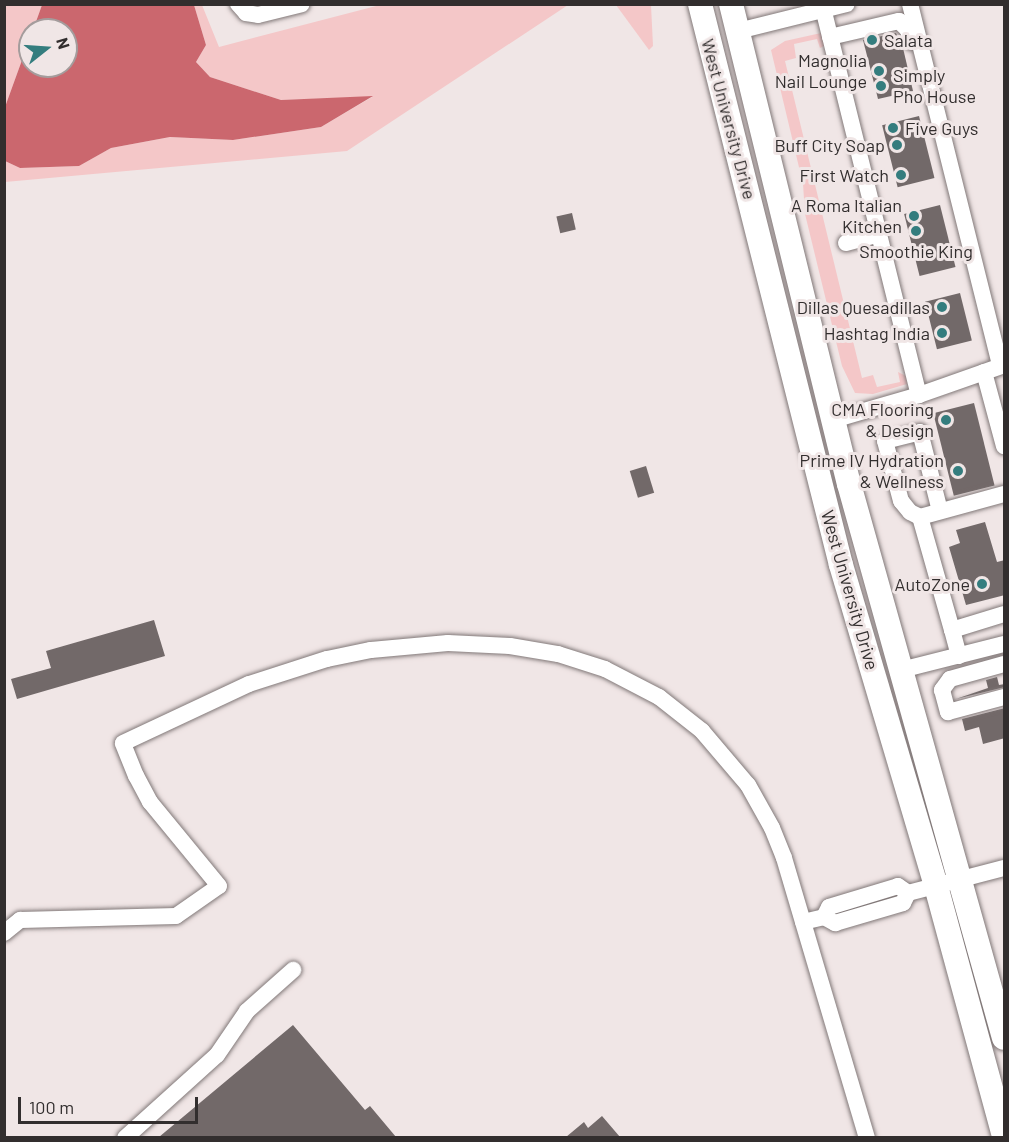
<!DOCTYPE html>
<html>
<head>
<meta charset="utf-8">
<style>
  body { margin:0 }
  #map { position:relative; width:1009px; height:1142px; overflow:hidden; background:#f0e6e6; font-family:Barlow,sans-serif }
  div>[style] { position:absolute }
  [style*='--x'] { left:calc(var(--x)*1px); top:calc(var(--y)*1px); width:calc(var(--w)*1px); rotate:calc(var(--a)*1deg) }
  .green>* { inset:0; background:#f4c7c8 }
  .water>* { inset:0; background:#cb676e }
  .building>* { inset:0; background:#726969; transform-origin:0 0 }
  .roads { filter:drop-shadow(0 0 2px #817878) drop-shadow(0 0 2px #817878) }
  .minor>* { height:16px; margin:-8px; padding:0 8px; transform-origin:8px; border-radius:8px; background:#fff }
  .highway>* { height:24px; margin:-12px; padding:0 12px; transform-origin:12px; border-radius:12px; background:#fff }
  .dots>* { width:16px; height:16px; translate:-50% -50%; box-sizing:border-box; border:3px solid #f0e6e6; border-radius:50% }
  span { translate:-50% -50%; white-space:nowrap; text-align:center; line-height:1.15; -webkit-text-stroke:6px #f0e6e6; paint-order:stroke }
  .poi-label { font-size:18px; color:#322e2e }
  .left { translate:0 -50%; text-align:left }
  .right { translate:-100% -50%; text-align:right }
  .street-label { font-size:18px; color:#322e2e }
  .frame { position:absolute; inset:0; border:6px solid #322e2e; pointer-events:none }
  .north { position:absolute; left:18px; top:18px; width:60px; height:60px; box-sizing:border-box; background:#f0e6e6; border:2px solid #a49c9c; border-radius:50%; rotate:73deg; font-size:16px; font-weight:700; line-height:24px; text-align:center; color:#322e2e }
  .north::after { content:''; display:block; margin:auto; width:21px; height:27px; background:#347d7e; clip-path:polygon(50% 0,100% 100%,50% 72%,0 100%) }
  .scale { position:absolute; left:18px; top:1097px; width:180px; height:27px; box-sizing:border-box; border:3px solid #322e2e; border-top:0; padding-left:8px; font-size:18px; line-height:21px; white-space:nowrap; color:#322e2e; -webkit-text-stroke:4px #f0e6e6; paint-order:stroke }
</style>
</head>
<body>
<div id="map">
  <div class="green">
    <div style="clip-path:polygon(5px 5px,42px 5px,33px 30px,30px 30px,30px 38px,5px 107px)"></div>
    <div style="clip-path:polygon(194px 5px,202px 5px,219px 47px,380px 5px,568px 5px,347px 151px,5px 182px,5px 161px,20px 168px,79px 166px,111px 148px,170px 137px,233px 140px,321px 127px,372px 97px,281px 100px,210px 77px,196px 62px,206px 45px)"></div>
    <div style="clip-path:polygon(616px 5px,651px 5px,653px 46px,649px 50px)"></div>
    <div style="clip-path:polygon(821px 33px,826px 43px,824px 46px,820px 48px,817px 39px,794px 44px,796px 58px,785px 61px,862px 378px,873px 375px,877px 387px,900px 382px,898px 372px,906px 376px,907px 384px,873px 394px,855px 393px,842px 366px,805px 214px,803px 184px,771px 50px,785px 41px)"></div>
  </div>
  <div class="water">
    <div style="clip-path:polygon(42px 5px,194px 5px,206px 45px,196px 62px,210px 77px,281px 100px,373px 96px,321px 127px,233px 140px,170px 137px,111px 148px,79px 166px,20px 168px,5px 161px,5px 107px,30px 38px,30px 66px,66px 66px,66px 30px,33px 30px)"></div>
  </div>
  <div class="building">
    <div style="clip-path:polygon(896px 33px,903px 48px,913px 91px,878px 99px,863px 40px)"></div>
    <div style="left:919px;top:116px;width:64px;height:38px;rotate:76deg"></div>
    <div style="left:940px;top:205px;width:64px;height:37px;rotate:76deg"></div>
    <div style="left:572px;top:213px;width:17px;height:16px;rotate:77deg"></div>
    <div style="left:960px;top:293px;width:49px;height:36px;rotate:76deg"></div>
    <div style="left:974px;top:403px;width:85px;height:42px;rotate:76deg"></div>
    <div style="left:646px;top:466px;width:28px;height:17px;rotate:73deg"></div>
    <div style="clip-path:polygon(985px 522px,997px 562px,1005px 560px,1005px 595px,966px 605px,949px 547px,960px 543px,956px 530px)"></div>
    <div style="clip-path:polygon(154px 620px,165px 656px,17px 699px,11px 679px,51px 668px,46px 651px)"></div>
    <div style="clip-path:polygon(997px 677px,999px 685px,1005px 684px,1005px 687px,956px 699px,988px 688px,986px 680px)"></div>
    <div style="clip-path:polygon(1005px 708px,1005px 738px,983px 744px,979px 727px,965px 731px,962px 719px)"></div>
    <div style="clip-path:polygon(293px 1025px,365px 1110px,370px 1106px,396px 1137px,159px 1137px)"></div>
    <div style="clip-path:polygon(602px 1116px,620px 1137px,566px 1137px,584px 1122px,588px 1128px)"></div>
  </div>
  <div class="roads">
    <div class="minor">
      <div style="--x:238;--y:4;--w:12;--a:48"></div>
      <div style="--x:246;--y:13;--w:12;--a:9"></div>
      <div style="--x:258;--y:15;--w:45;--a:-14"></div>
      <div style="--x:822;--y:4;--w:403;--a:76.1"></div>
      <div style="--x:910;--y:4;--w:373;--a:76"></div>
      <div style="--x:738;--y:31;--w:112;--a:-13.9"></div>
      <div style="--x:830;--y:37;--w:71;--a:-13.1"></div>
      <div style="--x:899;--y:21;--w:13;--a:45"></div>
      <div style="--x:908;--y:30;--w:12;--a:76"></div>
      <div style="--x:846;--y:243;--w:34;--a:-15"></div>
      <div style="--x:984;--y:372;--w:77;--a:74.9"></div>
      <div style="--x:833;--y:420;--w:90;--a:-16.2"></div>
      <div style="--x:919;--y:395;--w:90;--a:-19.4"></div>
      <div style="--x:920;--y:517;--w:11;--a:-153"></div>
      <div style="--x:910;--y:512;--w:14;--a:-129"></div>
      <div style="--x:901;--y:501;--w:62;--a:-104.9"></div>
      <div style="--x:885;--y:441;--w:36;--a:-14"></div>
      <div style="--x:920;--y:432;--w:81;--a:75.8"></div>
      <div style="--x:952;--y:630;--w:117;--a:-105.8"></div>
      <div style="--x:920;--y:517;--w:87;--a:-15.3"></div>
      <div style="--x:959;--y:656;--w:27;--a:-105"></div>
      <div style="--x:952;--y:630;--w:54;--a:-17.1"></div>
      <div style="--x:1004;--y:664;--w:56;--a:164.5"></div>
      <div style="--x:950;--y:679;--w:14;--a:126"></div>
      <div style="--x:942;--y:690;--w:23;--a:75"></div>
      <div style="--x:948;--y:712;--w:58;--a:-15"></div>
      <div style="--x:901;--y:670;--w:106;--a:-14.2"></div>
      <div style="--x:824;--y:917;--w:13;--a:29"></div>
      <div style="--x:835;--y:923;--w:71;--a:-16.4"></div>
      <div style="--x:903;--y:903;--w:11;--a:-63"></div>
      <div style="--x:803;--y:922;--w:22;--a:-13"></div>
      <div style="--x:824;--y:917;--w:11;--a:-63"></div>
      <div style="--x:829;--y:907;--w:72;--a:-16.9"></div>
      <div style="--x:898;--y:886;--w:12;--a:35"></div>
      <div style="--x:908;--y:893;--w:99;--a:-14.6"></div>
      <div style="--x:4;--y:933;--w:21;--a:-39"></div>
      <div style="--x:20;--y:920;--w:156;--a:-1.5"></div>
      <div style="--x:176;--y:916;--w:52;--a:-34.9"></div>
      <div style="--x:219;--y:886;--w:109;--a:-129.4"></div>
      <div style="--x:150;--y:802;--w:30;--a:-118"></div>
      <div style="--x:136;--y:776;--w:35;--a:-112"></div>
      <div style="--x:123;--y:743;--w:139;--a:-25.1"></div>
      <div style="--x:249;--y:684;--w:82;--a:-17.8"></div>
      <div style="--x:327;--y:659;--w:45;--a:-11.6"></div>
      <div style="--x:371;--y:650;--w:77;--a:-5.2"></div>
      <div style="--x:448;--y:643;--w:62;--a:2.8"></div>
      <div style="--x:510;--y:646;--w:49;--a:9.5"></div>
      <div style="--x:558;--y:654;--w:49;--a:17.7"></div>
      <div style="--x:605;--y:669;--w:61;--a:27.4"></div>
      <div style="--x:659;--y:697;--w:55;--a:38.3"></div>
      <div style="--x:702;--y:731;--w:71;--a:49.6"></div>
      <div style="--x:748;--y:785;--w:49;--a:60.8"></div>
      <div style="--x:772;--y:828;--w:32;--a:68"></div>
      <div style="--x:784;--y:858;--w:292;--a:73.5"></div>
      <div style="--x:125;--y:1138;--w:124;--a:-42.1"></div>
      <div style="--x:217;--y:1055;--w:53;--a:-55.7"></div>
      <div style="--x:247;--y:1011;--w:62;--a:-41.7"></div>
    </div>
    <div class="highway">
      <div style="--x:700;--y:4;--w:578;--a:75.89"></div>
      <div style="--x:841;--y:565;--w:335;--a:73.5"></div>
      <div style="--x:936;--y:886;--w:260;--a:74.8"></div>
      <div style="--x:731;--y:4;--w:494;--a:76.2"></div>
      <div style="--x:849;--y:484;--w:575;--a:74.37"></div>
    </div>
  </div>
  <div class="dots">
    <div style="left:872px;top:40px;background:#347d7e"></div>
    <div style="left:879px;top:71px;background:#347d7e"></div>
    <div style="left:881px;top:86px;background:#347d7e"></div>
    <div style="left:893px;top:128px;background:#347d7e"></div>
    <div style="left:897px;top:145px;background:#347d7e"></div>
    <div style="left:901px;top:175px;background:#347d7e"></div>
    <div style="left:914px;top:216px;background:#347d7e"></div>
    <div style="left:916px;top:231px;background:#347d7e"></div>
    <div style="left:942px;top:307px;background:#347d7e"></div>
    <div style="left:942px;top:333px;background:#347d7e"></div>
    <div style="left:946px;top:420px;background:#347d7e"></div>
    <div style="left:958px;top:471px;background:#347d7e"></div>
    <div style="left:982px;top:584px;background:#347d7e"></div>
  </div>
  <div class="poi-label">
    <span class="left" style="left:884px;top:40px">Salata</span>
    <span class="right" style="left:867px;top:71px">Magnolia<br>Nail Lounge</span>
    <span class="left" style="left:893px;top:86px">Simply<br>Pho House</span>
    <span class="left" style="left:905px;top:128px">Five Guys</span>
    <span class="right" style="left:885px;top:145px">Buff City Soap</span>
    <span class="right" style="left:889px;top:175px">First Watch</span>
    <span class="right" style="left:902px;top:216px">A Roma Italian<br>Kitchen</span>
    <span style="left:916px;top:251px">Smoothie King</span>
    <span class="right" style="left:930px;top:307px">Dillas Quesadillas</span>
    <span class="right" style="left:930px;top:333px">Hashtag India</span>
    <span class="right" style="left:934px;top:420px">CMA Flooring<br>&amp; Design</span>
    <span class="right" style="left:944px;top:471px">Prime IV Hydration<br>&amp; Wellness</span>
    <span class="right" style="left:970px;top:584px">AutoZone</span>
  </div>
  <div class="street-label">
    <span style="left:729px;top:119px;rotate:75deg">West University Drive</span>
    <span style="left:850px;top:590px;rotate:74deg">West University Drive</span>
  </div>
  <div class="frame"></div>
  <div class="north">N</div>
  <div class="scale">100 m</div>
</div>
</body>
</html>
